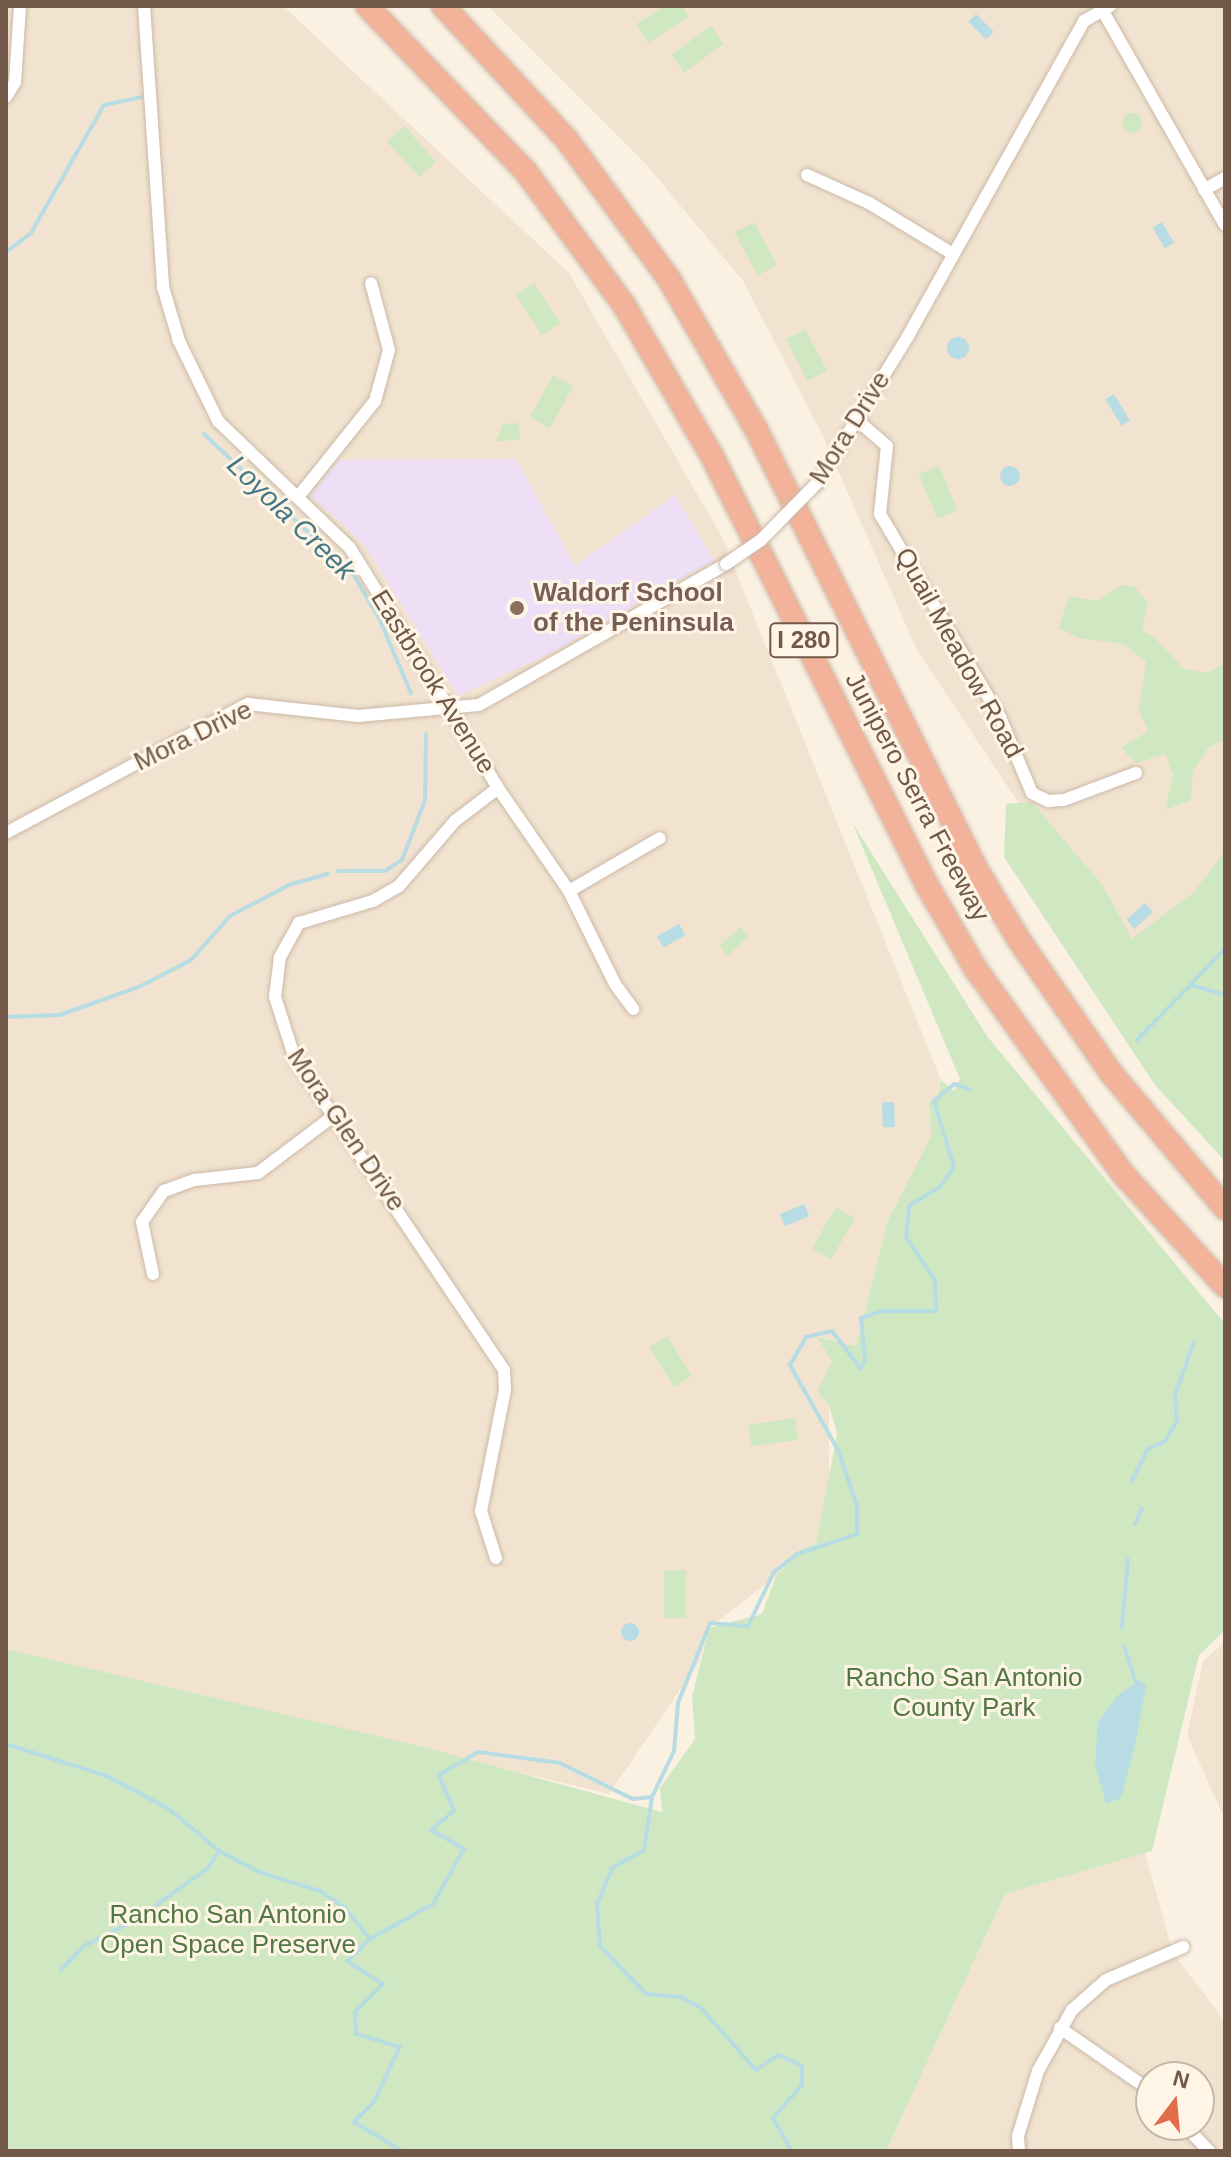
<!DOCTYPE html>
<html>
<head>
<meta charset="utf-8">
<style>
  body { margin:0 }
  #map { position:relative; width:1231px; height:2157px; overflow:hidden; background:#fbf1e2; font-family:Helvetica,sans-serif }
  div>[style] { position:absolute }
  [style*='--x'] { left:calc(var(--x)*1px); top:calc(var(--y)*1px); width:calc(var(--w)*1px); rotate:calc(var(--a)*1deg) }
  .residential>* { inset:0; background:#f2e3d0 }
  .education>* { inset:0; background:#eedff7 }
  .green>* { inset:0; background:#d0e8c1; transform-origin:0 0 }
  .round { border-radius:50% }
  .water>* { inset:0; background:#b7dce3; transform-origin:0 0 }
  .stream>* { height:4px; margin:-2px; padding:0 2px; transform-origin:2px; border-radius:2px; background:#b7dce3 }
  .roads { filter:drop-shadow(0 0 2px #cbb9a9) drop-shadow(0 0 2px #cbb9a9) }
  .street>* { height:12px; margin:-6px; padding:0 6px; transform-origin:6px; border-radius:6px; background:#fff }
  .highway>* { height:22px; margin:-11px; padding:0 11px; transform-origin:11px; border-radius:11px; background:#f3b29a }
  .bridges { filter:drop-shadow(0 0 2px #cbb9a9) drop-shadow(0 0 2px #cbb9a9) }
  .street-bridge>* { height:12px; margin:-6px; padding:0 6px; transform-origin:6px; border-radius:6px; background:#fff }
  .dots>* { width:22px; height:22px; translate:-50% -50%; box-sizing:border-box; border:4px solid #fef5e7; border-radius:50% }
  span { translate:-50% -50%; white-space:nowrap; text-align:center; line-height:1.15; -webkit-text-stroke:6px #fef5e7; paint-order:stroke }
  .shield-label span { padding:2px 6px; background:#fef5e7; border:2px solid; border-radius:6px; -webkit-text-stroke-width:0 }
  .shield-label { font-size:24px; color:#715849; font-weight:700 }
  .street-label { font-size:26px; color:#715849 }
  .education-label { font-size:26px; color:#785e54; font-weight:700 }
  .left { translate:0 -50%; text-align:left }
  .park-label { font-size:26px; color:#517742 }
  .water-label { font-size:28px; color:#447984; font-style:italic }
  .frame { position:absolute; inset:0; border:8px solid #715849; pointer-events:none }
  .north { position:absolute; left:1135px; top:2061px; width:80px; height:80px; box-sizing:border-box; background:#fef5e7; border:2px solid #c6b6a8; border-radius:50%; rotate:16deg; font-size:22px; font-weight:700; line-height:32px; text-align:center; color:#715849 }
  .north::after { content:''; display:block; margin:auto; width:28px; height:36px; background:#e16e4b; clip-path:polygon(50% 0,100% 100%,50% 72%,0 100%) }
</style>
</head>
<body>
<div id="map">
  <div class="residential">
    <div style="clip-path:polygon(6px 6px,283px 6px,569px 273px,722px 537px,941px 1080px,938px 1098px,929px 1102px,931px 1135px,943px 1161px,872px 1350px,819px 1337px,832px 1361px,817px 1391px,829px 1405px,829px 1539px,801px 1549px,776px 1576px,709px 1628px,699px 1662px,609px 1794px,6px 1650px)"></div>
    <div style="clip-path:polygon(488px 6px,1225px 6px,1225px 1101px,1184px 1053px,917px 650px,822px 434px,743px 281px,645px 163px)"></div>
    <div style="clip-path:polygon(1225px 1642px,1225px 1820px,1187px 1735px,1203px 1661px)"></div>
    <div style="clip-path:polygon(evenodd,1145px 1853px,1173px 1953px,1225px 2022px,1225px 2151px,886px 2151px,1005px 1894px,1145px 1853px,1151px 2077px,1199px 2077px,1199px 2125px,1151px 2125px,1151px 2077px)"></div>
  </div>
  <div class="education">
    <div style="clip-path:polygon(516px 459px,575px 566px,675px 495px,714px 560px,559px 649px,458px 696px,365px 545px,311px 496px,339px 460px)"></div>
  </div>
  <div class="green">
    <div style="clip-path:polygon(665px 6px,682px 6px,689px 17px,648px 43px,636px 24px)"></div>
    <div style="left:711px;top:26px;width:22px;height:49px;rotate:54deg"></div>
    <div class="round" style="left:1122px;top:113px;width:20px;height:20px"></div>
    <div style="left:404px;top:126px;width:48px;height:23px;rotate:48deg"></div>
    <div style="left:754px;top:222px;width:49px;height:22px;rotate:62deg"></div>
    <div style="left:534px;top:283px;width:48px;height:22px;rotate:57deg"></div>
    <div style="left:805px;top:329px;width:47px;height:22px;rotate:62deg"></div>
    <div style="left:553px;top:375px;width:23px;height:48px;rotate:29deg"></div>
    <div style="clip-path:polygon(519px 423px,520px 440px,496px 441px,503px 424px)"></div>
    <div style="left:939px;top:466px;width:48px;height:22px;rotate:67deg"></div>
    <div style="clip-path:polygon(1121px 585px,1134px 586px,1148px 603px,1142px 631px,1155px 638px,1184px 669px,1206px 673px,1225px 663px,1225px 740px,1209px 747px,1193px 771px,1191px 800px,1165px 810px,1173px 775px,1165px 754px,1136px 763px,1121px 748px,1148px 731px,1139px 710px,1146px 662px,1124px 644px,1079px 638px,1058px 628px,1070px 596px,1097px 601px)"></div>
    <div style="clip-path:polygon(1032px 802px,1103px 886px,1132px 939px,1193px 893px,1225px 851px,1225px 1161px,1155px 1085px,1004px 857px,1006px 804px)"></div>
    <div style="clip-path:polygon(852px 822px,987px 1036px,1225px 1324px,1225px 1630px,1199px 1655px,1152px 1851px,1005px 1894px,886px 2151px,6px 2151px,6px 1649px,428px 1748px,662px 1812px,660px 1788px,695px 1739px,692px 1697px,709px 1628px,762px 1614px,776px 1576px,801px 1549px,816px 1544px,837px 1434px,829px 1405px,817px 1391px,832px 1361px,817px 1337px,856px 1346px,888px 1221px,931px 1136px,929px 1102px,938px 1098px,941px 1080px,954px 1091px,960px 1079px)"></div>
    <div style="left:740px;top:927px;width:13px;height:28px;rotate:48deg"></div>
    <div style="left:836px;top:1207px;width:22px;height:48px;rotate:30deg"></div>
    <div style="left:667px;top:1336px;width:47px;height:21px;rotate:58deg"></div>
    <div style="left:795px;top:1418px;width:22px;height:47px;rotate:82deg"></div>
    <div style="left:664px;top:1570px;width:22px;height:48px"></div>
  </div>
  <div class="water">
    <div style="left:976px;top:14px;width:25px;height:11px;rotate:45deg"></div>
    <div style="left:1162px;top:222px;width:24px;height:11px;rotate:60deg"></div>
    <div class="round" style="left:947px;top:337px;width:22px;height:22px"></div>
    <div style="left:1114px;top:394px;width:31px;height:10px;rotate:59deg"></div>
    <div class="round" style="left:1000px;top:466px;width:20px;height:20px"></div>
    <div style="left:1145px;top:903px;width:12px;height:25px;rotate:48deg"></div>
    <div style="left:679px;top:924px;width:13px;height:25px;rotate:61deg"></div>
    <div style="left:894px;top:1102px;width:25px;height:12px;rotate:88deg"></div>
    <div style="left:804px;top:1204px;width:13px;height:26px;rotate:67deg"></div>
    <div class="round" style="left:621px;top:1623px;width:18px;height:18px"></div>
    <div style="clip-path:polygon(1140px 1680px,1146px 1685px,1135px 1746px,1121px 1798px,1106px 1804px,1095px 1764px,1098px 1722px,1118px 1695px)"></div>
  </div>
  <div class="stream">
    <div style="--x:6;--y:252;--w:31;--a:-37"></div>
    <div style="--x:31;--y:233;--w:147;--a:-60.3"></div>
    <div style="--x:104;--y:105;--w:38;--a:-12"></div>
    <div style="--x:204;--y:434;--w:208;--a:43.4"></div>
    <div style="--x:355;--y:577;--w:48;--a:59.7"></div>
    <div style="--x:379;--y:618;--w:82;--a:66.9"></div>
    <div style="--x:425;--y:801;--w:67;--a:-89.1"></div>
    <div style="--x:338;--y:871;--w:47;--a:0"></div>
    <div style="--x:385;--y:871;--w:20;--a:-33"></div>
    <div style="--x:402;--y:860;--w:61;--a:-68.9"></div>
    <div style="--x:1191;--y:985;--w:35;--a:16"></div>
    <div style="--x:6;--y:1017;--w:54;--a:-2.1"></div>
    <div style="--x:60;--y:1015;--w:86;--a:-19.7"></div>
    <div style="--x:141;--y:986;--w:56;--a:-27.5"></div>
    <div style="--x:191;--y:960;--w:59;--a:-48.4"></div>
    <div style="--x:230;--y:916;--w:67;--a:-27.7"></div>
    <div style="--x:289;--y:885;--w:40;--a:-16"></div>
    <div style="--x:1137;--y:1040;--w:127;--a:-46"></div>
    <div style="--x:1131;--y:1482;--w:36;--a:-63"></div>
    <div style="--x:1147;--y:1450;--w:20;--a:-27"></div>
    <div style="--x:1165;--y:1441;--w:23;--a:-59"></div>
    <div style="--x:1177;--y:1421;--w:26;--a:-94"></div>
    <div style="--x:1175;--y:1395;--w:56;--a:-70.3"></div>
    <div style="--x:1135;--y:1524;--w:17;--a:-65"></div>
    <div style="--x:1122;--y:1627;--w:68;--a:-85"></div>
    <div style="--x:1124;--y:1646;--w:38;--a:72"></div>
    <div style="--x:6;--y:1744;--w:106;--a:17.6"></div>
    <div style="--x:107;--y:1776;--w:70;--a:28"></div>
    <div style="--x:169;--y:1809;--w:65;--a:40"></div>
    <div style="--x:219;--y:1851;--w:45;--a:27.7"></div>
    <div style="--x:259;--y:1872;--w:64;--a:17.3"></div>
    <div style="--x:320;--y:1891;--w:29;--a:34"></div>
    <div style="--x:344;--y:1907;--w:41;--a:50.9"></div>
    <div style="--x:61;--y:1970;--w:33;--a:-46"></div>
    <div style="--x:84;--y:1946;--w:54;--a:-26.6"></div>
    <div style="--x:132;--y:1922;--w:92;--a:-35.2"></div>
    <div style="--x:207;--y:1869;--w:22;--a:-56"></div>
    <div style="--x:402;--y:2151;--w:56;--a:-148.9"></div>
    <div style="--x:354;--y:2122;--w:27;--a:-45"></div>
    <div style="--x:373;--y:2103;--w:62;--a:-64.3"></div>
    <div style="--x:400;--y:2047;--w:46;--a:-163.5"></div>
    <div style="--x:356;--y:2034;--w:22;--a:-93"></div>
    <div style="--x:355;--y:2012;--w:40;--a:-45"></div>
    <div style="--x:383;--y:1984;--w:43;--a:-147.4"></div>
    <div style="--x:347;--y:1961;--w:32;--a:-44"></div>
    <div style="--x:370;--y:1939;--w:72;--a:-29.1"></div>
    <div style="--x:433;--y:1904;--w:63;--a:-60.6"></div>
    <div style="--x:464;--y:1849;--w:38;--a:-150"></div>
    <div style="--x:431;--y:1830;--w:30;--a:-40"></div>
    <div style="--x:454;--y:1811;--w:39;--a:-113"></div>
    <div style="--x:439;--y:1775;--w:45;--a:-30.5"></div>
    <div style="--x:478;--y:1752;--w:83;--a:7.6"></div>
    <div style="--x:560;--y:1763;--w:81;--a:26.3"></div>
    <div style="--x:633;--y:1799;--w:19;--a:-6"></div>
    <div style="--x:792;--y:2151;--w:38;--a:-120"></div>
    <div style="--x:773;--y:2118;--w:44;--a:-48.7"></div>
    <div style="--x:802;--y:2085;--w:19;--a:-90"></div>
    <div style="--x:802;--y:2066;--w:26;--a:-155"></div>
    <div style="--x:778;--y:2055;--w:27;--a:146"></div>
    <div style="--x:756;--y:2070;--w:83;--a:-131.6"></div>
    <div style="--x:701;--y:2008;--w:23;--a:-151"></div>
    <div style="--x:681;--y:1997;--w:35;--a:-175"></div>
    <div style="--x:646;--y:1994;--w:66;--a:-133.8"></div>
    <div style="--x:600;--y:1946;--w:42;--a:-94.1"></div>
    <div style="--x:597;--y:1904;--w:39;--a:-67"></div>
    <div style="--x:612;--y:1868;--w:37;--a:-29"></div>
    <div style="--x:644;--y:1850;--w:54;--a:-81.4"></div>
    <div style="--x:652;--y:1797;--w:51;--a:-64.4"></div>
    <div style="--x:674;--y:1751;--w:48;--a:-85.2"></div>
    <div style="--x:678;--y:1703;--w:86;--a:-68.2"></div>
    <div style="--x:710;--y:1623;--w:38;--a:5"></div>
    <div style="--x:748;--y:1626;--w:60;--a:-64.3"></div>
    <div style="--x:774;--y:1572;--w:29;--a:-38"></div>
    <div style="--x:797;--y:1554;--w:63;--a:-18.4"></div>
    <div style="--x:857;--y:1534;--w:28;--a:-90"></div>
    <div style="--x:857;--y:1506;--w:59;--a:-108.7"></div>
    <div style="--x:838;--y:1450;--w:98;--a:-119.5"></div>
    <div style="--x:790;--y:1365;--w:32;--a:-60"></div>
    <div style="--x:806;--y:1337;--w:27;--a:-13"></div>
    <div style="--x:832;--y:1331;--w:48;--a:52.7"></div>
    <div style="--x:861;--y:1369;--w:10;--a:-66"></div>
    <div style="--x:865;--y:1360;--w:42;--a:-95.4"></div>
    <div style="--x:861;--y:1318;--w:22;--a:-18"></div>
    <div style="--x:882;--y:1311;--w:54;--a:0"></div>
    <div style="--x:936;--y:1311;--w:31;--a:-92"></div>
    <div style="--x:935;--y:1280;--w:52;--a:-124"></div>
    <div style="--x:906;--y:1237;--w:31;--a:-84"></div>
    <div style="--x:909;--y:1206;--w:36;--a:-32"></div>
    <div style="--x:940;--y:1187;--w:24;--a:-55"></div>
    <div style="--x:954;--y:1167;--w:69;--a:-106.9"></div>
    <div style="--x:934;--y:1101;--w:26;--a:-40"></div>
    <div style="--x:954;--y:1084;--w:18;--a:19"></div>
  </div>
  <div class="roads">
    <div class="street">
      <div style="--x:144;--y:6;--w:282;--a:86.1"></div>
      <div style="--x:163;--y:287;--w:56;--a:73.5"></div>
      <div style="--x:179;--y:341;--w:89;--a:64"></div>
      <div style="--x:218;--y:421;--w:183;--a:43.9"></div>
      <div style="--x:350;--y:548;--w:282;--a:58.3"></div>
      <div style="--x:498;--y:788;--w:125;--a:55.4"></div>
      <div style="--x:569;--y:891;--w:104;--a:63.7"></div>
      <div style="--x:615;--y:984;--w:31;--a:54"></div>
      <div style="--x:1100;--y:6;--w:252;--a:60.3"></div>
      <div style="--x:6;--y:97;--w:17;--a:-59"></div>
      <div style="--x:15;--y:82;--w:76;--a:-86.2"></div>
      <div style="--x:807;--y:175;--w:68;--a:24.3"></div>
      <div style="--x:869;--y:203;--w:98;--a:31.3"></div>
      <div style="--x:1204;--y:190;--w:24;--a:-30"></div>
      <div style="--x:856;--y:419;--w:41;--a:41.1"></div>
      <div style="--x:887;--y:446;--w:68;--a:95.9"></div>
      <div style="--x:880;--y:514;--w:236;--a:59.4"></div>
      <div style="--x:1000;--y:717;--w:82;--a:67.2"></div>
      <div style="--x:1032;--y:793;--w:18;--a:27"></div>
      <div style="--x:1048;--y:801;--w:16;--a:-4"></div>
      <div style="--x:1064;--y:800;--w:77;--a:-20.6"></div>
      <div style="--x:818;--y:482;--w:172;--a:-58.3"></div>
      <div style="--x:908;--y:336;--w:361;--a:-60.8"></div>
      <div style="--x:1084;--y:21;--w:30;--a:-30"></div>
      <div style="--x:298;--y:497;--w:123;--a:-51.3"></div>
      <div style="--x:375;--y:401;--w:53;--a:-74.6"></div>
      <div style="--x:389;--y:350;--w:69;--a:-105"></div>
      <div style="--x:6;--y:833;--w:274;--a:-28.1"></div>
      <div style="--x:248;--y:704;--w:111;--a:6.2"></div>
      <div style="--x:358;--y:716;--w:121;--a:-5.2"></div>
      <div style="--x:479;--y:705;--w:284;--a:-29.7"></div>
      <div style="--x:569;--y:891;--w:105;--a:-30.2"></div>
      <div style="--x:153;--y:1274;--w:53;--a:-101.9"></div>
      <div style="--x:142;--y:1222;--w:38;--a:-55"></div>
      <div style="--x:164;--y:1191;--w:33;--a:-20"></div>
      <div style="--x:195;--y:1180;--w:63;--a:-6.3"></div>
      <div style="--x:258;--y:1173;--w:98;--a:-37.1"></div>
      <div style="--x:496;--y:1558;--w:49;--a:-107.7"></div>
      <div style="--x:481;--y:1511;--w:123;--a:-78.8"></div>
      <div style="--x:505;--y:1390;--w:20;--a:-93"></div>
      <div style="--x:504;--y:1370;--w:375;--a:-123.9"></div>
      <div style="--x:295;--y:1059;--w:65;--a:-107.9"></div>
      <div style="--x:275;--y:997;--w:40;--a:-82.9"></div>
      <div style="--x:280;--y:957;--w:39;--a:-61"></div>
      <div style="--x:299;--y:923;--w:77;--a:-16.6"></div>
      <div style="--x:373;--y:901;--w:30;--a:-30"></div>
      <div style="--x:399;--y:886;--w:86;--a:-49.3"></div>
      <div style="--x:455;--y:821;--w:54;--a:-37.5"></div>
      <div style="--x:1060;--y:2028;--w:111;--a:34.7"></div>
      <div style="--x:1184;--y:2125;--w:36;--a:46"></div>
      <div style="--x:1019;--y:2151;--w:15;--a:-94"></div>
      <div style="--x:1018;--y:2136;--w:68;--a:-72.9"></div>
      <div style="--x:1038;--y:2071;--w:70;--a:-60.9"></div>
      <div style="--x:1072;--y:2010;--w:45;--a:-41.4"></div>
      <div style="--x:1106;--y:1980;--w:84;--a:-23.2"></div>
    </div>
    <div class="highway">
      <div style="--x:367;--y:6;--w:230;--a:46.2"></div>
      <div style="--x:526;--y:172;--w:165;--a:53.6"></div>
      <div style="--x:624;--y:305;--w:175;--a:59.8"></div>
      <div style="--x:712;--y:456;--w:482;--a:63.4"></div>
      <div style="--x:928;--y:887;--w:94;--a:59.9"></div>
      <div style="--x:975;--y:968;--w:255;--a:54.3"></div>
      <div style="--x:1124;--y:1175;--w:150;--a:47.7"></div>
      <div style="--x:443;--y:6;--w:183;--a:47.2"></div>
      <div style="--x:567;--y:140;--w:172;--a:53.7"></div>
      <div style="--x:669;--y:279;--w:173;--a:59.9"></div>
      <div style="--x:756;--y:429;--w:487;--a:63.4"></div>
      <div style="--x:974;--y:865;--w:87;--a:59"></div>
      <div style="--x:1019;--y:940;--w:162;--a:55.3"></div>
      <div style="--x:1111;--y:1073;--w:177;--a:49.8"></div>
    </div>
  </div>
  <div class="bridges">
    <div class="street-bridge">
      <div style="--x:726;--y:564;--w:42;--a:-34.4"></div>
      <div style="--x:761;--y:540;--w:81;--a:-45.5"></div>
    </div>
  </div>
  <div class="dots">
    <div style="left:517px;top:608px;background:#8d6e63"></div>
  </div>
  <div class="shield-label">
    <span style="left:804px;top:640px">I 280</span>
  </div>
  <div class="street-label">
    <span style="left:850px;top:428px;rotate:-58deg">Mora Drive</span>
    <span style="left:959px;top:653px;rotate:61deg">Quail Meadow Road</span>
    <span style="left:433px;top:682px;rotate:58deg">Eastbrook Avenue</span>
    <span style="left:193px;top:736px;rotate:-26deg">Mora Drive</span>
    <span style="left:917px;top:797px;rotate:62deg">Junipero Serra Freeway</span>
    <span style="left:346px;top:1130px;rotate:56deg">Mora Glen Drive</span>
  </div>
  <div class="education-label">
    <span class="left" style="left:533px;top:608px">Waldorf School<br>of the Peninsula</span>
  </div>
  <div class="park-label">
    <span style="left:964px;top:1693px">Rancho San Antonio<br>County Park</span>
    <span style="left:228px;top:1930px">Rancho San Antonio<br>Open Space Preserve</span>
  </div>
  <div class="water-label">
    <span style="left:291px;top:518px;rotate:44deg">Loyola Creek</span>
  </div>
  <div class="frame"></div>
  <div class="north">N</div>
</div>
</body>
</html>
